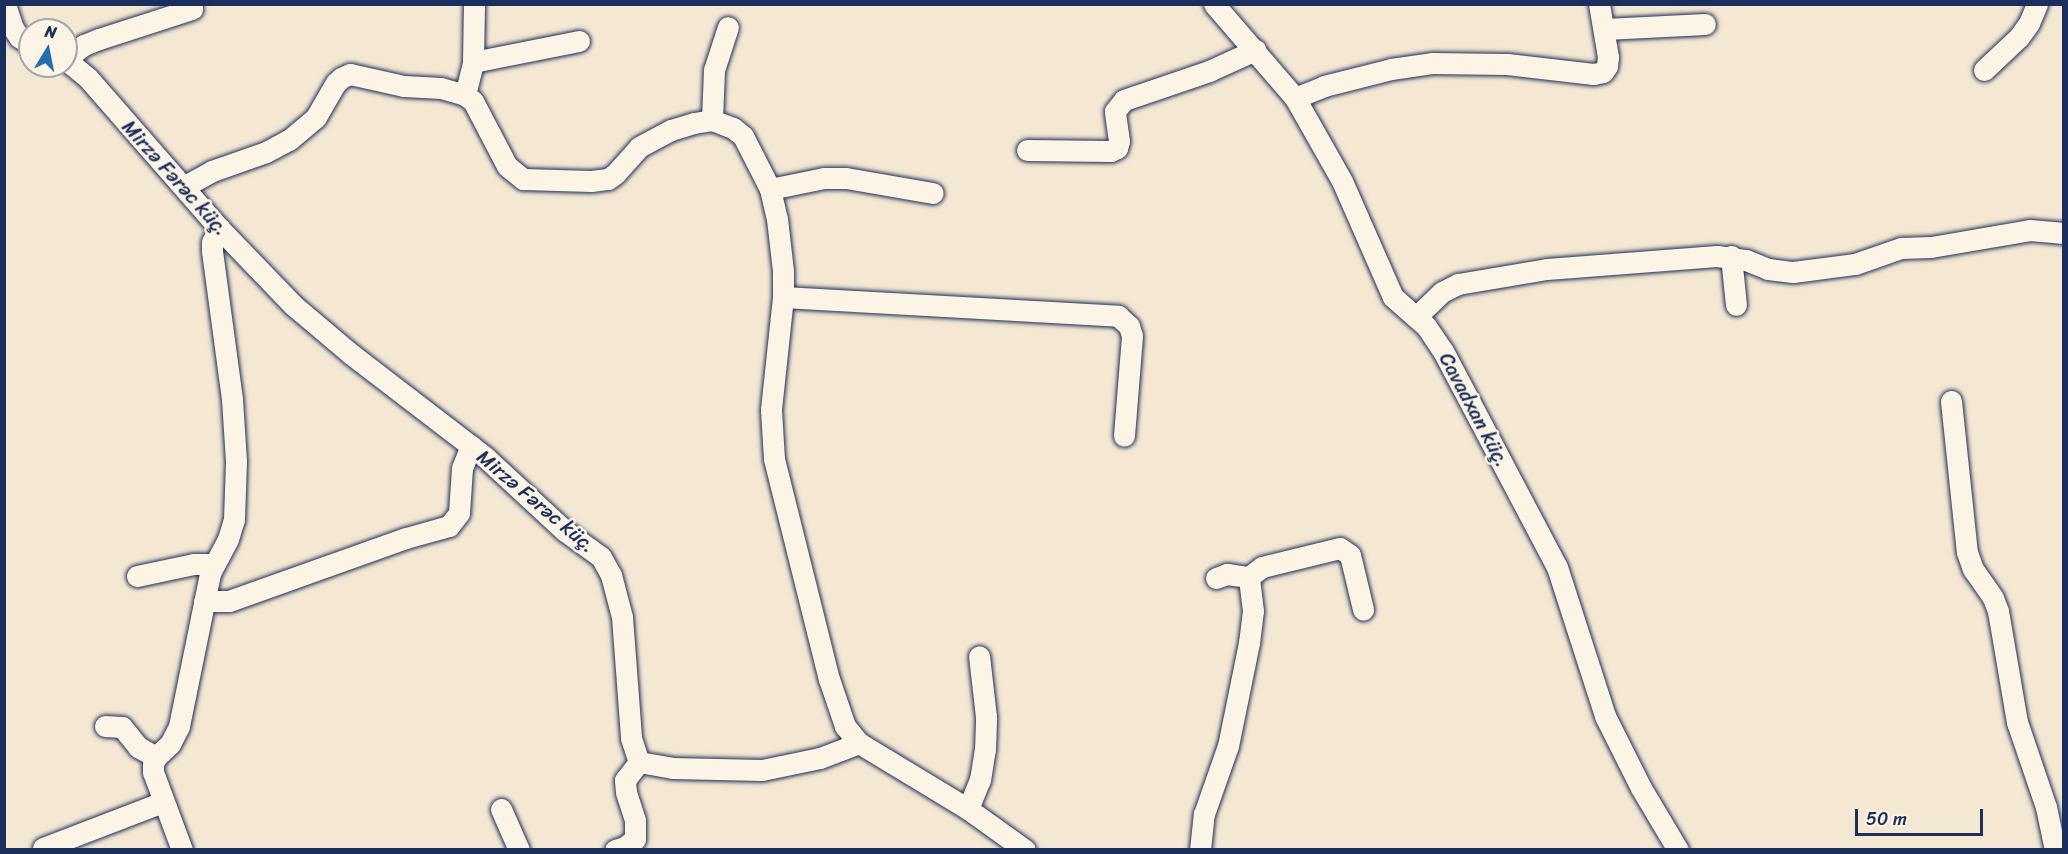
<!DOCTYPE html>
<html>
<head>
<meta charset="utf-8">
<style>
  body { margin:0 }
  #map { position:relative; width:2068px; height:854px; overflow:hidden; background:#f4e8d2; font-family:Sriracha,sans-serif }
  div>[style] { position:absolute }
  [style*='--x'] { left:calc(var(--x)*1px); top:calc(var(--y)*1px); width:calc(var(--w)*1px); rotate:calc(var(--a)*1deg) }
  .roads { filter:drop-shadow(0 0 2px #1b2f5e) drop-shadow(0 0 2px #1b2f5e) }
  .street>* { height:21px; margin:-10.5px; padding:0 10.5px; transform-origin:10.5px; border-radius:10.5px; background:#fcf5e5 }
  span { translate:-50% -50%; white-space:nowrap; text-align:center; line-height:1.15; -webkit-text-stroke:5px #fcf5e5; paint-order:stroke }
  .street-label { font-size:20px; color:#1b2f5e }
  .frame { position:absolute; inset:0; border:6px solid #1b2f5e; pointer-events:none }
  .north { position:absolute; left:18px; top:18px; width:60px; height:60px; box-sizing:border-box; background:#fcf5e5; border:2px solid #a2a6af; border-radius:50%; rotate:10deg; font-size:16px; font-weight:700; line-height:24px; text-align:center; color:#1b2f5e }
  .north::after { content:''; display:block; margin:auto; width:21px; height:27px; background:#1f6fb2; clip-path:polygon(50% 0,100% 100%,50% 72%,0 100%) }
  .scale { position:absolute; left:1855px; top:809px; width:128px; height:27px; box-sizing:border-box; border:3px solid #1b2f5e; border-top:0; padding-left:8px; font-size:18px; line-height:21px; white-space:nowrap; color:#1b2f5e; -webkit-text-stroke:4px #fcf5e5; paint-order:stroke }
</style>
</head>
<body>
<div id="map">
  <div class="roads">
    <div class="street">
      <div style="--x:5;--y:4;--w:25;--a:72"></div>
      <div style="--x:13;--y:28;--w:11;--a:56"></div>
      <div style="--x:19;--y:37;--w:13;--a:32"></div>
      <div style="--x:1214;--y:4;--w:124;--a:49.2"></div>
      <div style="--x:1295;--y:98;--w:95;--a:60.5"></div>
      <div style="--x:1342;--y:181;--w:127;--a:66.3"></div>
      <div style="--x:1393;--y:297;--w:44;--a:41.3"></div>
      <div style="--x:1426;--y:326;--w:30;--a:56"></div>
      <div style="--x:1443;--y:351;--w:244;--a:62.2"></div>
      <div style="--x:1557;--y:567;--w:157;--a:72.1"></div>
      <div style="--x:1605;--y:716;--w:80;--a:63.4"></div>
      <div style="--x:1641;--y:788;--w:72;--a:59.2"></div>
      <div style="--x:1605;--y:29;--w:100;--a:-2.9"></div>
      <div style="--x:66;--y:59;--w:23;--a:-38"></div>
      <div style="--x:84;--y:45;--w:16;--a:-22"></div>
      <div style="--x:99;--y:39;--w:98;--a:-17.9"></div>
      <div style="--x:66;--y:60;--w:28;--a:39"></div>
      <div style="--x:88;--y:78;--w:199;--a:48.9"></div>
      <div style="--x:219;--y:228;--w:107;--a:46.1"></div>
      <div style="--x:293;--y:305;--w:76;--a:40.2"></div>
      <div style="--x:351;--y:354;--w:169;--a:37.5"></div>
      <div style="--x:485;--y:457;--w:109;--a:42.8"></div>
      <div style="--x:565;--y:531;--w:44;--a:35.8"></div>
      <div style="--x:601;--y:557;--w:21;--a:61"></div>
      <div style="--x:611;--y:575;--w:43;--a:75.3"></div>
      <div style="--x:622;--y:617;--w:121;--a:85.7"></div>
      <div style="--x:631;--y:738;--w:25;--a:72"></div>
      <div style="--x:639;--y:762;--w:34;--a:10"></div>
      <div style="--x:672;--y:768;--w:90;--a:1.3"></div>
      <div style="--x:762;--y:770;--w:59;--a:-11.7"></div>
      <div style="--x:820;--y:758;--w:42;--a:-21"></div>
      <div style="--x:859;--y:743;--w:127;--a:31.2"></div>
      <div style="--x:968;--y:809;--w:70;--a:35.7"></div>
      <div style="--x:473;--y:62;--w:108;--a:-11.2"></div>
      <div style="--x:1984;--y:70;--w:48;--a:-43.3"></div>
      <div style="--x:2019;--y:37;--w:17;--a:-54"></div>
      <div style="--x:2029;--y:23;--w:21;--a:-67"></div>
      <div style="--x:465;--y:95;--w:34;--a:-76"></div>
      <div style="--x:473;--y:62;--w:58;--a:-89"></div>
      <div style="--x:1295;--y:98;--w:31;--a:-22"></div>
      <div style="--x:1324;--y:86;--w:69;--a:-14.2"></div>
      <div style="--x:1391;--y:69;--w:41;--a:-8.3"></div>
      <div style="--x:1432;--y:63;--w:75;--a:0.8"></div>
      <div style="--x:1507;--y:64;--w:87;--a:6.6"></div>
      <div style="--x:1593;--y:74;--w:10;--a:-11"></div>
      <div style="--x:1603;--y:72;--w:7;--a:-56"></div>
      <div style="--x:1607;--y:66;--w:9;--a:-84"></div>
      <div style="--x:1608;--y:57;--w:54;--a:-99.6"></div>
      <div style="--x:712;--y:120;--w:50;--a:-87.7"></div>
      <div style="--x:714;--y:70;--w:45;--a:-72"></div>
      <div style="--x:1027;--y:150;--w:84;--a:0.7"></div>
      <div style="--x:1111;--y:151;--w:7;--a:-27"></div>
      <div style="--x:1117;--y:148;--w:7;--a:-74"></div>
      <div style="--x:1119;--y:141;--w:30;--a:-98"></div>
      <div style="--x:1115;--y:111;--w:14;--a:-51"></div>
      <div style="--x:1124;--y:100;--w:90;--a:-18.8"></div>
      <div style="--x:1209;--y:71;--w:51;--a:-24.5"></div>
      <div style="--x:185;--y:186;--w:31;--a:-29"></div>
      <div style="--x:212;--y:171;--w:57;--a:-19.4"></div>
      <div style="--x:266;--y:152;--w:26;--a:-28"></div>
      <div style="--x:289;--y:140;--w:35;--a:-40"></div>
      <div style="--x:316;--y:117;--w:39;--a:-60"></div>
      <div style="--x:336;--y:83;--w:7;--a:-45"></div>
      <div style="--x:341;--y:78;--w:10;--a:-24"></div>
      <div style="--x:350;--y:74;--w:55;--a:12.5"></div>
      <div style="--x:404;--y:86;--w:37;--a:3"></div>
      <div style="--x:441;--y:88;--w:25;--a:16"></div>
      <div style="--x:465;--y:95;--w:10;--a:37"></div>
      <div style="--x:473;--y:101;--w:73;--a:62.4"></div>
      <div style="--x:507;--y:166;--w:21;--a:39"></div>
      <div style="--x:523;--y:179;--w:68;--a:1.7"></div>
      <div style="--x:591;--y:181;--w:17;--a:-7"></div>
      <div style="--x:608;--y:179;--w:9;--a:-36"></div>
      <div style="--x:615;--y:174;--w:36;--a:-48"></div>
      <div style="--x:639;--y:147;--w:36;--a:-28"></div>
      <div style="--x:671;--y:130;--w:24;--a:-17"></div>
      <div style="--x:694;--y:123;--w:18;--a:-9"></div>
      <div style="--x:712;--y:120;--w:22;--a:21"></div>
      <div style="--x:733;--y:128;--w:13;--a:39"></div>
      <div style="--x:743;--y:136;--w:59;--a:63"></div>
      <div style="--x:770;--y:189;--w:31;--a:77"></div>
      <div style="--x:777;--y:219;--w:52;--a:83.4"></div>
      <div style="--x:783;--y:271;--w:26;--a:90"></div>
      <div style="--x:783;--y:297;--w:114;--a:96.1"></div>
      <div style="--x:771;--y:410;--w:49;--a:86.5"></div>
      <div style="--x:774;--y:459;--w:227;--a:76"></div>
      <div style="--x:829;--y:679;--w:50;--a:71.2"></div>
      <div style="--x:845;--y:726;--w:22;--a:51"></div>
      <div style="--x:770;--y:189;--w:55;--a:-11.5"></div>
      <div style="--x:824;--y:178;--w:22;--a:0"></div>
      <div style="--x:846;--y:178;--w:88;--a:9.8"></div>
      <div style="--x:1731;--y:256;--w:49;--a:84.2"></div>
      <div style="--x:783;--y:297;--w:336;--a:3.2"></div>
      <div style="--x:1118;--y:316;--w:15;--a:42"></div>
      <div style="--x:1129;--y:326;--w:10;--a:73"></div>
      <div style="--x:1132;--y:336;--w:100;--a:94.6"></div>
      <div style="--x:1416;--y:317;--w:36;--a:-44"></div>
      <div style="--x:1442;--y:292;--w:18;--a:-27"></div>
      <div style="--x:1458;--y:284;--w:90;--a:-9.6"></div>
      <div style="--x:1547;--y:269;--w:170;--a:-4.4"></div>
      <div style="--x:1717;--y:256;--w:29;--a:8"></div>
      <div style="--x:1746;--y:260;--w:24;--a:22"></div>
      <div style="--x:1768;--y:269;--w:25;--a:7"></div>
      <div style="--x:1793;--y:272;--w:63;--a:-7.4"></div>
      <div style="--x:1855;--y:264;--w:49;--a:-19.2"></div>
      <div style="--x:1901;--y:248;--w:30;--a:-2"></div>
      <div style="--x:1931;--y:247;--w:100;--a:-9.7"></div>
      <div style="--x:2030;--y:230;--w:34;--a:5"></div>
      <div style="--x:1951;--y:401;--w:152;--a:84"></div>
      <div style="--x:1967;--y:552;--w:18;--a:71"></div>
      <div style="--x:1973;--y:569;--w:35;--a:55"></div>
      <div style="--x:1993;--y:598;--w:14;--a:69"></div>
      <div style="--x:1998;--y:611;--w:113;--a:80.3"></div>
      <div style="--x:2017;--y:722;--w:90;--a:71.2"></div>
      <div style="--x:2046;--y:807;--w:44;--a:78.2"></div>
      <div style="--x:137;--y:576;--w:58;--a:-11.9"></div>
      <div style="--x:194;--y:564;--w:20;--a:0"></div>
      <div style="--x:1216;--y:578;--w:12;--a:-20"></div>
      <div style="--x:1227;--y:574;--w:22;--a:8"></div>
      <div style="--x:204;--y:601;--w:25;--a:0"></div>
      <div style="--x:229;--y:601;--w:188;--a:-19.6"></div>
      <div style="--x:406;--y:538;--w:45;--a:-15.6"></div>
      <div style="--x:449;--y:526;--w:16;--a:-52"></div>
      <div style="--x:459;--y:513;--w:45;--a:-86.2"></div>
      <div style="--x:462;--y:468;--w:24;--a:-68"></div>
      <div style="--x:105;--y:726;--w:17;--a:3"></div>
      <div style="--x:122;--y:727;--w:26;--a:51"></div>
      <div style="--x:138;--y:747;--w:21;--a:29"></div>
      <div style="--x:501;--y:809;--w:45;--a:66.3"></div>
      <div style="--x:968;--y:809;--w:31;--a:-68"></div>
      <div style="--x:980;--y:780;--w:30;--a:-81"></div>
      <div style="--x:985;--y:750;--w:33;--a:-88"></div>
      <div style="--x:986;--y:717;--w:61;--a:-96.5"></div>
      <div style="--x:43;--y:848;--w:129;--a:-21"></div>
      <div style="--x:182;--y:850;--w:83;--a:-110.4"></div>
      <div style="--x:153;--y:772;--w:8;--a:-90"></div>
      <div style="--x:153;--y:764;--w:8;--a:-67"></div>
      <div style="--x:156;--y:757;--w:19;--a:-43"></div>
      <div style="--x:170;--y:744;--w:20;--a:-63"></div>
      <div style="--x:179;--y:726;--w:156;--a:-78.5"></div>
      <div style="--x:210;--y:573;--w:38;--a:-62"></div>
      <div style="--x:228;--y:539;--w:21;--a:-73"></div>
      <div style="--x:234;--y:519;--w:58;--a:-88"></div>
      <div style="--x:236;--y:461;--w:62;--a:-93.7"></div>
      <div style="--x:232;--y:399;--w:149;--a:-97.7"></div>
      <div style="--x:212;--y:251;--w:9;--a:-90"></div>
      <div style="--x:212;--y:242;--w:16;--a:-63"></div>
      <div style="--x:615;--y:850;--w:10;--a:-17"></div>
      <div style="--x:625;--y:847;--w:13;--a:-39"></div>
      <div style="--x:635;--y:839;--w:19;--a:-90"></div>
      <div style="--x:635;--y:820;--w:29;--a:-108"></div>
      <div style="--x:626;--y:792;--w:12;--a:-95"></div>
      <div style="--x:625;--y:780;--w:23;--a:-52"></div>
      <div style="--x:1200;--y:850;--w:36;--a:-84"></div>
      <div style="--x:1204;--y:814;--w:72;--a:-70.6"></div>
      <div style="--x:1228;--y:746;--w:105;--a:-78.5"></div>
      <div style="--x:1249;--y:643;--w:32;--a:-83"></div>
      <div style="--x:1253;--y:611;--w:34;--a:-97"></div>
      <div style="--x:1249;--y:577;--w:16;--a:-38"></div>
      <div style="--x:1262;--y:567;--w:80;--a:-13.7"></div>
      <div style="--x:1340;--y:548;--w:12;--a:35"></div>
      <div style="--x:1350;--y:555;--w:56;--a:76.5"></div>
    </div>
  </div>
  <div class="street-label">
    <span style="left:175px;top:178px;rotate:48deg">Mirzə Fərəc küç.</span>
    <span style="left:1474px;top:410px;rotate:62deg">Cavadxan küç.</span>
    <span style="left:536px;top:501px;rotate:40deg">Mirzə Fərəc küç.</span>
  </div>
  <div class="frame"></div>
  <div class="north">N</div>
  <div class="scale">50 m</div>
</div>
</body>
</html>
